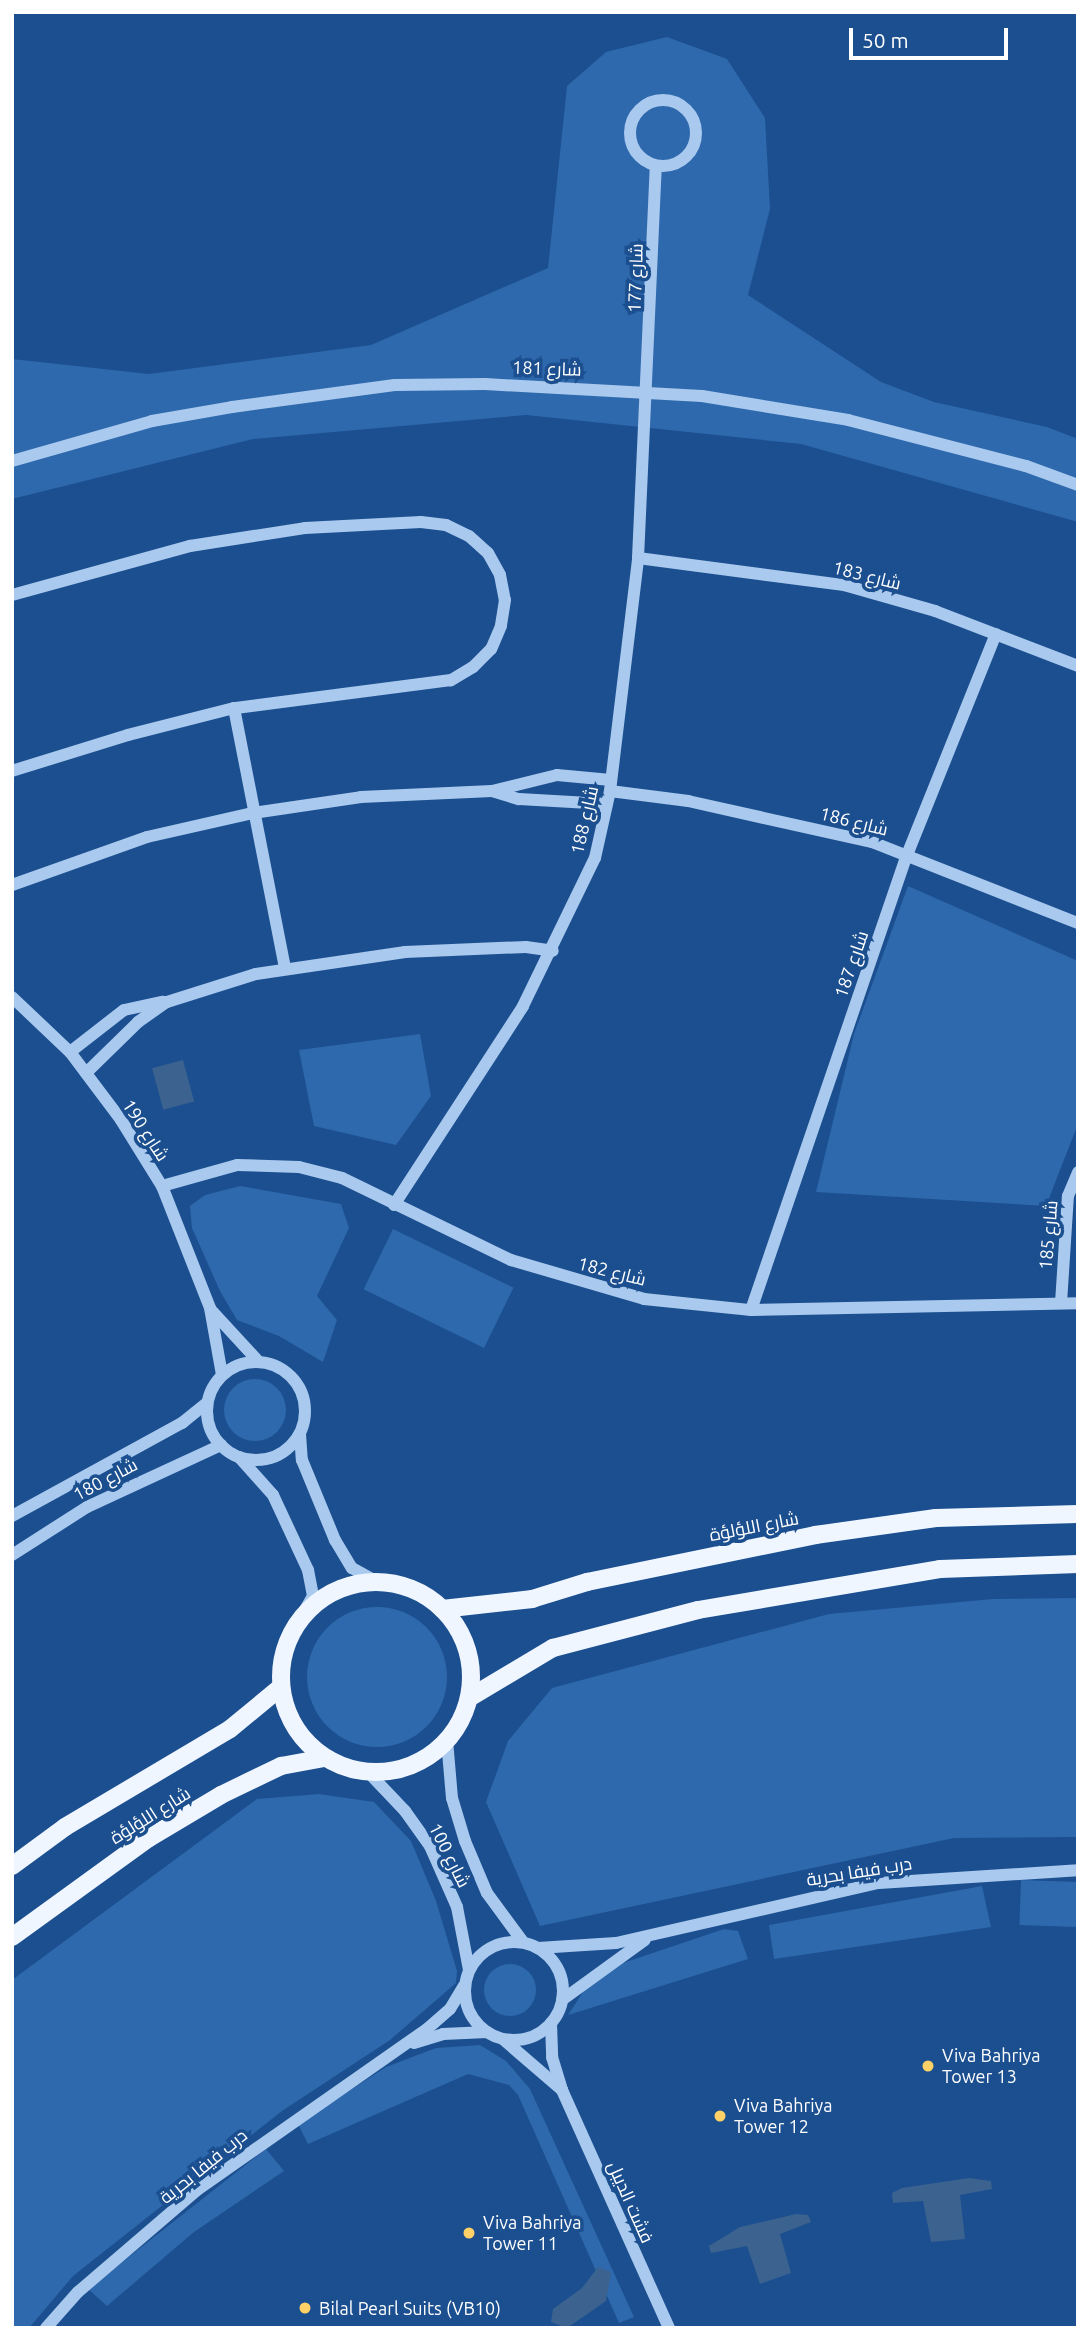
<!DOCTYPE html>
<html>
<head>
<meta charset="utf-8">
<style>
  body { margin:0 }
  #map { position:relative; width:1090px; height:2340px; overflow:hidden; background:#1b4f8f; font-family:Ubuntu,Cairo,sans-serif }
  div>[style] { position:absolute }
  [style*='--x'] { left:calc(var(--x)*1px); top:calc(var(--y)*1px); width:calc(var(--w)*1px); rotate:calc(var(--a)*1deg) }
  .green>* { inset:0; background:#2e69ad; transform-origin:0 0 }
  .round { border-radius:50% }
  .water>* { inset:0; background:#3c6290; transform-origin:0 0 }
  .minor>* { height:12px; margin:-6px; padding:0 6px; transform-origin:6px; border-radius:6px; background:#a9c9ee }
  .minor>.ring { margin:-6px; padding:0; box-sizing:content-box; background:none; border:12px solid #a9c9ee; border-radius:50% }
  .major>* { height:18px; margin:-9px; padding:0 9px; transform-origin:9px; border-radius:9px; background:#f0f6ff }
  .major>.ring { margin:-9px; padding:0; box-sizing:content-box; background:none; border:18px solid #f0f6ff; border-radius:50% }
  .dots>* { width:19px; height:19px; translate:-50% -50%; box-sizing:border-box; border:4px solid #1b4f8f; border-radius:50% }
  span { translate:-50% -50%; white-space:nowrap; text-align:center; line-height:1.15; -webkit-text-stroke:7px #1b4f8f; paint-order:stroke }
  .street-label { font-size:18px; color:#fff }
  .poi-label { font-size:18px; color:#fff }
  .left { translate:0 -50%; text-align:left }
  .frame { position:absolute; inset:0; border:14px solid #fff; pointer-events:none }
  .scale { position:absolute; left:849px; top:28px; width:159px; height:32px; box-sizing:border-box; border:4px solid #fff; border-top:0; padding-left:9px; font-size:21px; line-height:24px; white-space:nowrap; color:#fff; -webkit-text-stroke:5px #1b4f8f; paint-order:stroke }
</style>
</head>
<body>
<div id="map">
  <div class="green">
    <div style="clip-path:polygon(667px 37px,727px 59px,765px 118px,770px 209px,748px 295px,881px 382px,934px 402px,1047px 427px,1078px 439px,1078px 522px,801px 444px,526px 415px,253px 439px,12px 499px,12px 359px,149px 374px,371px 345px,548px 268px,567px 86px,606px 52px)"></div>
    <div style="clip-path:polygon(908px 886px,1078px 961px,1078px 1124px,1046px 1206px,816px 1192px,854px 1034px)"></div>
    <div style="clip-path:polygon(420px 1034px,431px 1096px,396px 1145px,314px 1126px,299px 1050px)"></div>
    <div style="clip-path:polygon(240px 1186px,341px 1204px,349px 1228px,317px 1296px,337px 1320px,323px 1362px,279px 1336px,237px 1320px,220px 1291px,192px 1228px,190px 1206px,205px 1195px)"></div>
    <div style="left:393px;top:1229px;width:134px;height:67px;rotate:26deg"></div>
    <div class="round" style="left:224px;top:1379px;width:62px;height:62px"></div>
    <div style="clip-path:polygon(1078px 1598px,1078px 1837px,954px 1838px,540px 1926px,486px 1802px,508px 1741px,552px 1688px,829px 1614px,993px 1599px)"></div>
    <div class="round" style="left:307px;top:1607px;width:140px;height:140px"></div>
    <div style="clip-path:polygon(319px 1794px,374px 1802px,411px 1841px,436px 1901px,457px 1971px,456px 1983px,390px 2040px,282px 2111px,73px 2276px,29px 2328px,12px 2328px,12px 1980px,257px 1799px)"></div>
    <div style="left:1021px;top:1880px;width:57px;height:45px;rotate:2deg"></div>
    <div style="clip-path:polygon(982px 1886px,991px 1927px,774px 1959px,769px 1925px)"></div>
    <div style="clip-path:polygon(724px 1929px,738px 1931px,748px 1959px,568px 2015px,585px 1989px,620px 1964px)"></div>
    <div class="round" style="left:484px;top:1964px;width:52px;height:52px"></div>
    <div style="clip-path:polygon(480px 2045px,506px 2061px,530px 2089px,634px 2317px,619px 2323px,518px 2095px,509px 2085px,468px 2074px,308px 2144px,298px 2124px,386px 2067px,436px 2048px)"></div>
    <div style="clip-path:polygon(266px 2149px,284px 2171px,194px 2232px,107px 2306px,88px 2289px)"></div>
  </div>
  <div class="water">
    <div style="left:183px;top:1060px;width:43px;height:32px;rotate:75deg"></div>
    <div style="clip-path:polygon(969px 2178px,991px 2181px,992px 2189px,960px 2195px,965px 2239px,931px 2242px,923px 2201px,893px 2203px,892px 2193px,902px 2188px)"></div>
    <div style="clip-path:polygon(796px 2214px,808px 2215px,811px 2222px,780px 2234px,791px 2273px,760px 2284px,747px 2246px,711px 2253px,709px 2246px,740px 2227px)"></div>
    <div style="clip-path:polygon(598px 2267px,611px 2272px,606px 2301px,567px 2328px,551px 2322px,553px 2309px,582px 2288px)"></div>
  </div>
  <div class="minor">
    <div class="ring" style="left:630px;top:100px;width:54px;height:54px"></div>
    <div style="--x:12;--y:461;--w:146;--a:-15.9"></div>
    <div style="--x:152;--y:421;--w:81;--a:-9.9"></div>
    <div style="--x:232;--y:407;--w:164;--a:-7.7"></div>
    <div style="--x:395;--y:385;--w:90;--a:-0.6"></div>
    <div style="--x:485;--y:384;--w:217;--a:3.2"></div>
    <div style="--x:702;--y:396;--w:148;--a:9.3"></div>
    <div style="--x:848;--y:420;--w:184;--a:14.5"></div>
    <div style="--x:1026;--y:466;--w:55;--a:20.1"></div>
    <div style="--x:638;--y:558;--w:208;--a:7.5"></div>
    <div style="--x:844;--y:585;--w:95;--a:15.9"></div>
    <div style="--x:935;--y:611;--w:153;--a:21"></div>
    <div style="--x:12;--y:595;--w:185;--a:-15.4"></div>
    <div style="--x:190;--y:546;--w:116;--a:-8.9"></div>
    <div style="--x:305;--y:528;--w:116;--a:-3"></div>
    <div style="--x:421;--y:522;--w:25;--a:7"></div>
    <div style="--x:446;--y:525;--w:25;--a:26"></div>
    <div style="--x:469;--y:536;--w:25;--a:42"></div>
    <div style="--x:488;--y:553;--w:25;--a:61"></div>
    <div style="--x:500;--y:575;--w:25;--a:79"></div>
    <div style="--x:505;--y:600;--w:26;--a:99"></div>
    <div style="--x:501;--y:626;--w:25;--a:113"></div>
    <div style="--x:491;--y:649;--w:25;--a:135"></div>
    <div style="--x:473;--y:667;--w:26;--a:149"></div>
    <div style="--x:451;--y:680;--w:219;--a:172.6"></div>
    <div style="--x:234;--y:708;--w:109;--a:165.7"></div>
    <div style="--x:128;--y:735;--w:121;--a:162.8"></div>
    <div style="--x:234;--y:708;--w:264;--a:78.9"></div>
    <div style="--x:492;--y:791;--w:28;--a:17"></div>
    <div style="--x:519;--y:799;--w:88;--a:3.3"></div>
    <div style="--x:610;--y:791;--w:79;--a:7.3"></div>
    <div style="--x:688;--y:801;--w:189;--a:12.6"></div>
    <div style="--x:872;--y:842;--w:221;--a:21.5"></div>
    <div style="--x:12;--y:885;--w:143;--a:-19.6"></div>
    <div style="--x:147;--y:837;--w:109;--a:-12.8"></div>
    <div style="--x:253;--y:813;--w:109;--a:-8.4"></div>
    <div style="--x:361;--y:797;--w:131;--a:-2.6"></div>
    <div style="--x:492;--y:791;--w:67;--a:-13.8"></div>
    <div style="--x:557;--y:775;--w:54;--a:5.3"></div>
    <div style="--x:12;--y:997;--w:80;--a:43.5"></div>
    <div style="--x:70;--y:1052;--w:85;--a:53.1"></div>
    <div style="--x:121;--y:1120;--w:78;--a:58.2"></div>
    <div style="--x:162;--y:1186;--w:131;--a:68.5"></div>
    <div style="--x:210;--y:1308;--w:68;--a:79.8"></div>
    <div style="--x:70;--y:1052;--w:68;--a:-37.9"></div>
    <div style="--x:124;--y:1010;--w:40;--a:-12"></div>
    <div style="--x:86;--y:1073;--w:73;--a:-44.4"></div>
    <div style="--x:138;--y:1022;--w:35;--a:-35"></div>
    <div style="--x:167;--y:1002;--w:93;--a:-17.5"></div>
    <div style="--x:256;--y:974;--w:151;--a:-8.4"></div>
    <div style="--x:405;--y:952;--w:121;--a:-2.4"></div>
    <div style="--x:526;--y:947;--w:27;--a:8"></div>
    <div style="--x:162;--y:1186;--w:78;--a:-15.6"></div>
    <div style="--x:237;--y:1165;--w:62;--a:1.8"></div>
    <div style="--x:299;--y:1167;--w:44;--a:14.3"></div>
    <div style="--x:342;--y:1178;--w:188;--a:25.9"></div>
    <div style="--x:511;--y:1260;--w:139;--a:16.3"></div>
    <div style="--x:644;--y:1299;--w:108;--a:5.9"></div>
    <div style="--x:751;--y:1310;--w:327;--a:-1.2"></div>
    <div style="--x:394;--y:1205;--w:237;--a:-57"></div>
    <div style="--x:523;--y:1006;--w:165;--a:-64.1"></div>
    <div style="--x:595;--y:858;--w:69;--a:-77.4"></div>
    <div style="--x:610;--y:791;--w:235;--a:-83.1"></div>
    <div style="--x:638;--y:558;--w:392;--a:-87.4"></div>
    <div style="--x:1061;--y:1303;--w:107;--a:-86.3"></div>
    <div style="--x:1068;--y:1196;--w:26;--a:-67"></div>
    <div style="--x:751;--y:1310;--w:481;--a:-71.1"></div>
    <div style="--x:907;--y:855;--w:238;--a:-68.1"></div>
    <div style="--x:212;--y:1311;--w:68;--a:47.4"></div>
    <div class="ring" style="left:207px;top:1362px;width:86px;height:86px"></div>
    <div style="--x:300;--y:1434;--w:26;--a:86"></div>
    <div style="--x:302;--y:1460;--w:87;--a:67.6"></div>
    <div style="--x:335;--y:1540;--w:33;--a:59"></div>
    <div style="--x:352;--y:1568;--w:29;--a:29"></div>
    <div style="--x:239;--y:1457;--w:51;--a:48.2"></div>
    <div style="--x:273;--y:1495;--w:83;--a:65"></div>
    <div style="--x:308;--y:1570;--w:26;--a:79"></div>
    <div style="--x:313;--y:1596;--w:32;--a:120"></div>
    <div style="--x:12;--y:1516;--w:194;--a:-28.7"></div>
    <div style="--x:182;--y:1423;--w:32;--a:-39"></div>
    <div style="--x:12;--y:1555;--w:89;--a:-32.6"></div>
    <div style="--x:87;--y:1507;--w:148;--a:-24.8"></div>
    <div style="--x:447;--y:1740;--w:58;--a:85.1"></div>
    <div style="--x:452;--y:1798;--w:45;--a:73.2"></div>
    <div style="--x:465;--y:1841;--w:56;--a:67.1"></div>
    <div style="--x:487;--y:1893;--w:61;--a:53.7"></div>
    <div style="--x:368;--y:1772;--w:54;--a:46.5"></div>
    <div style="--x:405;--y:1811;--w:43;--a:54.5"></div>
    <div style="--x:430;--y:1846;--w:67;--a:66.1"></div>
    <div style="--x:457;--y:1907;--w:64;--a:79.2"></div>
    <div class="ring" style="left:465px;top:1942px;width:86px;height:86px"></div>
    <div style="--x:538;--y:1948;--w:78;--a:-3.7"></div>
    <div style="--x:616;--y:1943;--w:270;--a:-12.9"></div>
    <div style="--x:879;--y:1883;--w:199;--a:-3.7"></div>
    <div style="--x:562;--y:2000;--w:102;--a:-35.9"></div>
    <div style="--x:551;--y:2023;--w:34;--a:88"></div>
    <div style="--x:552;--y:2057;--w:34;--a:73"></div>
    <div style="--x:562;--y:2090;--w:261;--a:65.8"></div>
    <div style="--x:504;--y:2040;--w:77;--a:40.8"></div>
    <div style="--x:414;--y:2043;--w:30;--a:-17"></div>
    <div style="--x:443;--y:2034;--w:44;--a:-2.6"></div>
    <div style="--x:46;--y:2328;--w:48;--a:-48.4"></div>
    <div style="--x:78;--y:2292;--w:157;--a:-40.6"></div>
    <div style="--x:197;--y:2190;--w:281;--a:-35"></div>
    <div style="--x:427;--y:2029;--w:30;--a:-41"></div>
    <div style="--x:450;--y:2009;--w:27;--a:-59"></div>
  </div>
  <div class="major">
    <div class="ring" style="left:281px;top:1582px;width:172px;height:172px"></div>
    <div style="--x:442;--y:1609;--w:91;--a:-6.3"></div>
    <div style="--x:532;--y:1599;--w:58;--a:-17.2"></div>
    <div style="--x:587;--y:1582;--w:233;--a:-11.6"></div>
    <div style="--x:815;--y:1535;--w:122;--a:-8"></div>
    <div style="--x:936;--y:1518;--w:142;--a:-1.6"></div>
    <div style="--x:469;--y:1698;--w:98;--a:-30.8"></div>
    <div style="--x:553;--y:1648;--w:150;--a:-14.7"></div>
    <div style="--x:698;--y:1610;--w:245;--a:-9.6"></div>
    <div style="--x:940;--y:1569;--w:138;--a:-2.1"></div>
    <div style="--x:12;--y:1866;--w:66;--a:-36.3"></div>
    <div style="--x:65;--y:1827;--w:192;--a:-30.7"></div>
    <div style="--x:230;--y:1729;--w:66;--a:-39.5"></div>
    <div style="--x:12;--y:1937;--w:169;--a:-35.9"></div>
    <div style="--x:149;--y:1838;--w:84;--a:-30.8"></div>
    <div style="--x:221;--y:1795;--w:67;--a:-25.8"></div>
    <div style="--x:281;--y:1766;--w:44;--a:-10.5"></div>
  </div>
  <div class="dots">
    <div style="left:928px;top:2066px;background:#ffd166"></div>
    <div style="left:720px;top:2116px;background:#ffd166"></div>
    <div style="left:469px;top:2233px;background:#ffd166"></div>
    <div style="left:305px;top:2308px;background:#ffd166"></div>
  </div>
  <div class="street-label">
    <span style="left:635px;top:278px;rotate:-88deg">شارع 177</span>
    <span style="left:547px;top:368px;rotate:2deg">شارع 181</span>
    <span style="left:867px;top:575px;rotate:14deg">شارع 183</span>
    <span style="left:584px;top:820px;rotate:-77deg">شارع 188</span>
    <span style="left:854px;top:821px;rotate:14deg">شارع 186</span>
    <span style="left:851px;top:964px;rotate:-71deg">شارع 187</span>
    <span style="left:146px;top:1130px;rotate:57deg">شارع 190</span>
    <span style="left:1048px;top:1235px;rotate:-85deg">شارع 185</span>
    <span style="left:612px;top:1271px;rotate:14deg">شارع 182</span>
    <span style="left:105px;top:1479px;rotate:-28deg">شارع 180</span>
    <span style="left:754px;top:1526px;rotate:-11deg">شارع اللؤلؤة</span>
    <span style="left:150px;top:1815px;rotate:-32deg">شارع اللؤلؤة</span>
    <span style="left:450px;top:1855px;rotate:63deg">شارع 100</span>
    <span style="left:859px;top:1871px;rotate:-9deg">درب فيفا بحرية</span>
    <span style="left:203px;top:2166px;rotate:-39deg">درب فيفا بحرية</span>
    <span style="left:631px;top:2202px;rotate:66deg">فشت الديبل</span>
  </div>
  <div class="poi-label">
    <span class="left" style="left:942px;top:2066px">Viva Bahriya<br>Tower 13</span>
    <span class="left" style="left:734px;top:2116px">Viva Bahriya<br>Tower 12</span>
    <span class="left" style="left:483px;top:2233px">Viva Bahriya<br>Tower 11</span>
    <span class="left" style="left:319px;top:2308px">Bilal Pearl Suits (VB10)</span>
  </div>
  <div class="frame"></div>
  <div class="scale">50 m</div>
</div>
</body>
</html>
